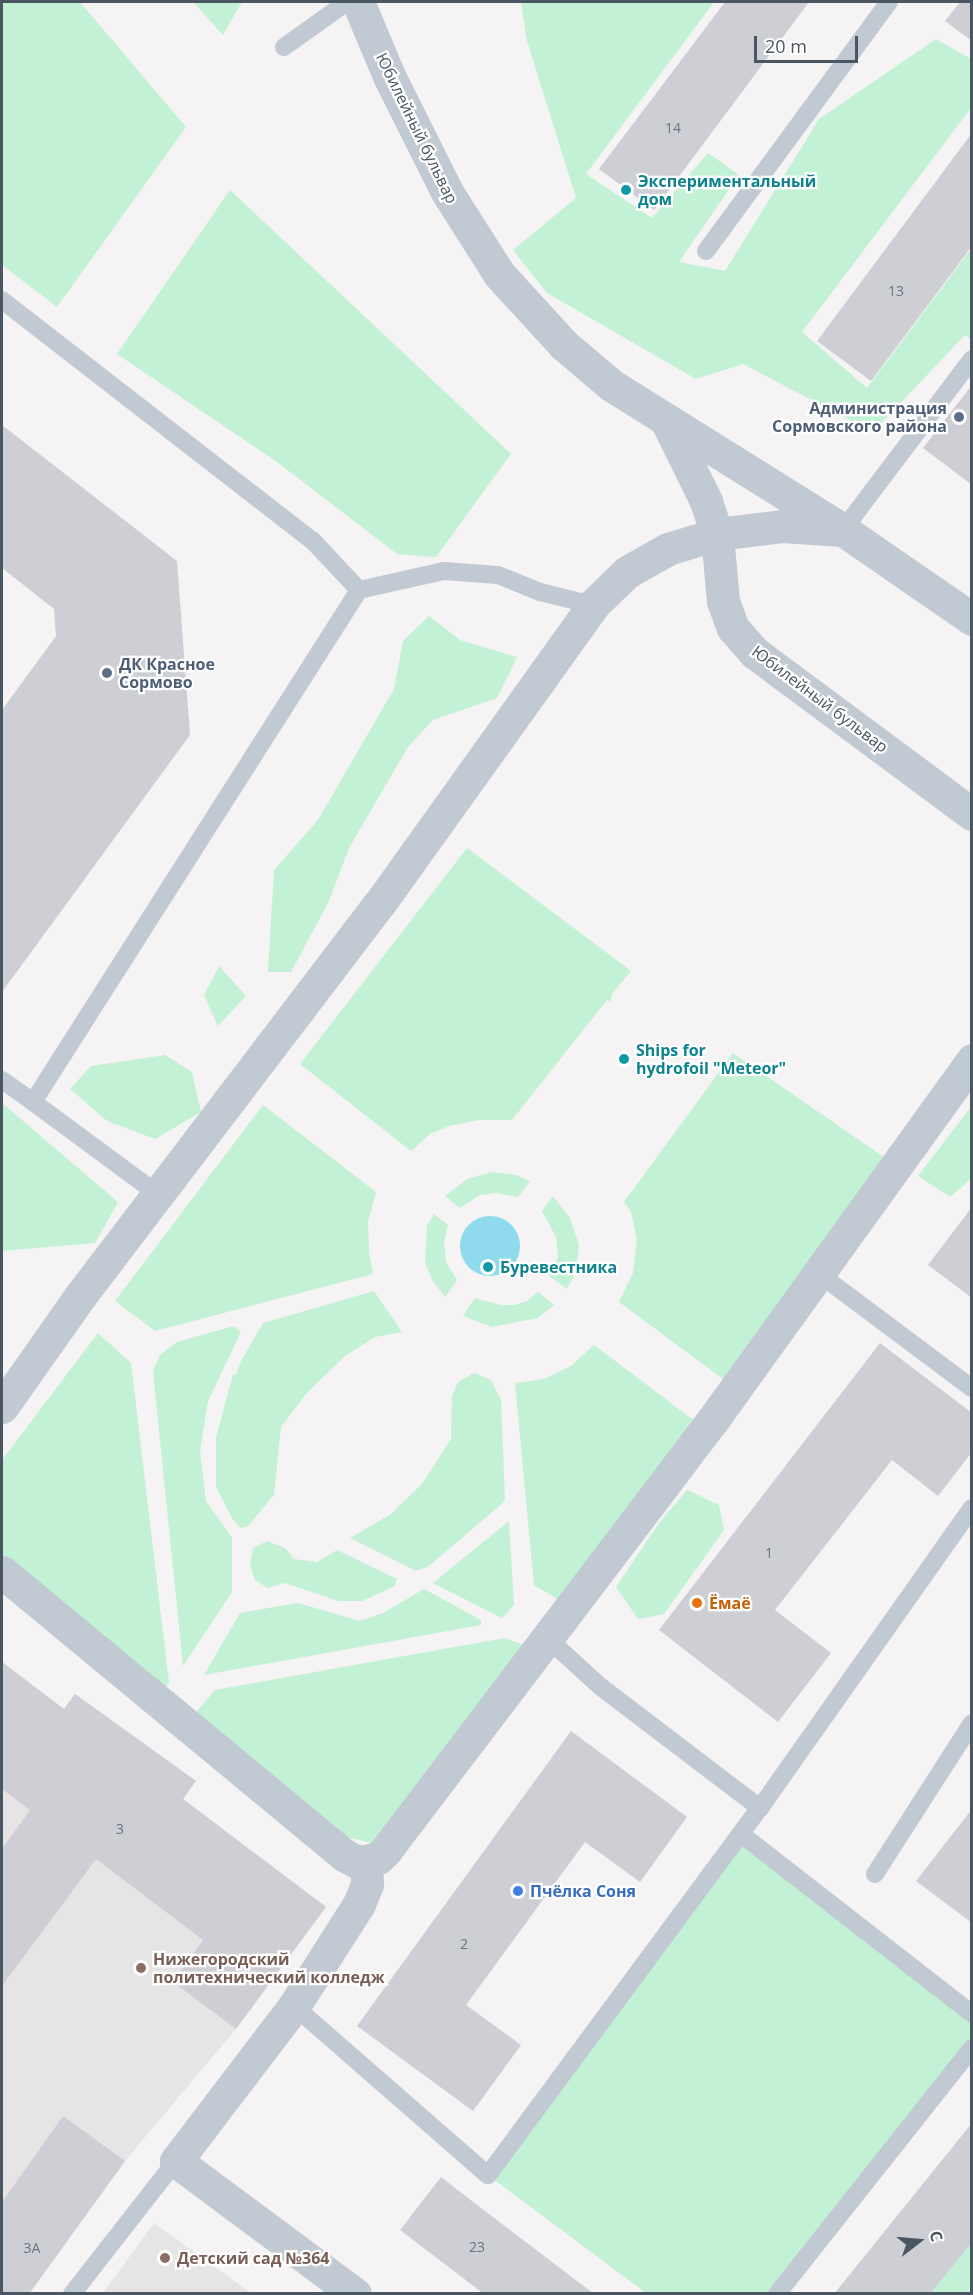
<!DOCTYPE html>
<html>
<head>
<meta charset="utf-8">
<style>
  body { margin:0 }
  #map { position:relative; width:973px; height:2295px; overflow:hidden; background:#f5f3f3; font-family:"Open Sans",sans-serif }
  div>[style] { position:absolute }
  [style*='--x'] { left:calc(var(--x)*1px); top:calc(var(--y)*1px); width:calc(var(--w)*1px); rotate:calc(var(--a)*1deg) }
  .education>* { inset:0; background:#e6e4e5 }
  .green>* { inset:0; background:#c3f1d5 }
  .water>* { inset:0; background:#90daee }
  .round { border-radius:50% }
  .building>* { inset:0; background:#cdcfd5 }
  .service>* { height:18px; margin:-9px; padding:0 9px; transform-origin:9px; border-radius:9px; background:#c1cad2 }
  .minor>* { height:33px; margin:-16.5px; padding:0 16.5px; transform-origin:16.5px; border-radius:16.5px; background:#c1cad2 }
  .tertiary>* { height:33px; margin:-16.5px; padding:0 16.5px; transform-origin:16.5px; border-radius:16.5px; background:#c1cad2 }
  .dots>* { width:16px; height:16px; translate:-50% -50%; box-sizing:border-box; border:3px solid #fff; border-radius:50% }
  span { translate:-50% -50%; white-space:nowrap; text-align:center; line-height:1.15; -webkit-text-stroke:4.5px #fff; paint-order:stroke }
  .number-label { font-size:14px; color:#6b747e }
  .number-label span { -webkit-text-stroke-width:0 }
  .street-label { font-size:16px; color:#4a5661 }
  .culture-label { font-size:16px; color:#0d838f; font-weight:700 }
  .left { translate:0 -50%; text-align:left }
  .service-label { font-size:16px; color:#4e5e75; font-weight:700 }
  .right { translate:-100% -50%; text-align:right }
  .food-label { font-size:16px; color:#c56008; font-weight:700 }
  .shop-label { font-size:16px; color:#366cbe; font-weight:700 }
  .education-label { font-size:16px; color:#785e54; font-weight:700 }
  .frame { position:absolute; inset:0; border:3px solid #4a5661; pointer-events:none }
  .north { position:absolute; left:889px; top:2211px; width:60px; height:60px; -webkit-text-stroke:4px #fff; paint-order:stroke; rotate:74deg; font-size:16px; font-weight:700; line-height:24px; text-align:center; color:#4a5661 }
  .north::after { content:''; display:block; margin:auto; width:21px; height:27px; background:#4a5661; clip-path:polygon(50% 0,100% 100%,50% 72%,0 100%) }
  .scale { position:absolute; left:754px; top:36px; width:104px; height:27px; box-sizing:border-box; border:3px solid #4a5661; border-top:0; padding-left:8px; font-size:18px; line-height:21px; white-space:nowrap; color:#4a5661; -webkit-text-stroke:4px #fff; paint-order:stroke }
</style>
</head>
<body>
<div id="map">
  <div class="education">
    <div style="clip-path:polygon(2px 1662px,64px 1709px,75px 1694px,196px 1781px,183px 1799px,326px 1907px,236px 2029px,125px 2161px,29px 2294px,2px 2293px)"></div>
    <div style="clip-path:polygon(154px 2223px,251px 2293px,103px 2293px)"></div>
  </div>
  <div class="green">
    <div style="clip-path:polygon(2px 2px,80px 2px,186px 127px,57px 307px,2px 265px)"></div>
    <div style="clip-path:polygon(193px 2px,242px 2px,223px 35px)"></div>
    <div style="clip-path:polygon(521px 2px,714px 2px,586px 174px,652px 218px,708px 153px,739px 175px,679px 262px,725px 271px,819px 119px,936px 39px,971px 59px,971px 108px,802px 332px,867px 388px,971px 249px,971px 340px,965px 335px,873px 432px,743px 364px,696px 379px,547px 293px,513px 250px,576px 198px,527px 41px)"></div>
    <div style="clip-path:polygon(230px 190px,511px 454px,436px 557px,397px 554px,277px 462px,117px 354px)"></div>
    <div style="clip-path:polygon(429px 616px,460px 640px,517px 657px,497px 698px,433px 720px,408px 747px,349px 848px,329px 901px,291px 972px,268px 972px,274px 870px,318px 820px,394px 689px,403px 641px)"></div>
    <div style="clip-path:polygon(467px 848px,631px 971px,612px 994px,610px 1002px,607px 1000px,512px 1120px,479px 1120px,449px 1126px,430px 1134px,411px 1151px,300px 1064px)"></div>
    <div style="clip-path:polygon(219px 966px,246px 996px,218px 1026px,204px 995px)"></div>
    <div style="clip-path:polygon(733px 1053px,888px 1160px,723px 1379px,619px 1302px,633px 1273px,637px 1240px,631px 1212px,624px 1202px)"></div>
    <div style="clip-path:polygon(165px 1055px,192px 1072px,201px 1112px,155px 1139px,107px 1121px,70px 1089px,91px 1066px)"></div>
    <div style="clip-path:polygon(2px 1103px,118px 1202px,95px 1243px,2px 1251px)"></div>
    <div style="clip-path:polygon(263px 1105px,376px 1192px,368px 1222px,369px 1252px,373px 1274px,155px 1331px,115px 1301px)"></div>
    <div style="clip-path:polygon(971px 1107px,971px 1179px,950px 1197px,918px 1176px)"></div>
    <div style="clip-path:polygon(492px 1172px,516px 1175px,530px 1181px,518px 1197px,496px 1193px,480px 1195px,460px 1208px,445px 1196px,467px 1179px)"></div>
    <div style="clip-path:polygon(553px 1196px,570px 1218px,579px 1245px,576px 1272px,567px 1289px,549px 1276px,558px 1257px,556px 1237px,542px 1211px)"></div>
    <div style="clip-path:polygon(434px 1214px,448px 1225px,444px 1242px,446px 1262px,457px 1280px,445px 1297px,432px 1280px,425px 1262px,427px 1226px)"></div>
    <div style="clip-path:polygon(374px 1291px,402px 1332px,375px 1337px,345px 1356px,306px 1394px,281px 1427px,274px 1495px,248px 1526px,241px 1528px,233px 1520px,216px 1487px,216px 1438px,233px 1374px,236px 1375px,241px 1361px,263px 1323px)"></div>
    <div style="clip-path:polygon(538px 1292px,554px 1305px,538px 1318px,492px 1327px,463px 1316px,475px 1298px,500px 1305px,515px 1305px,527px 1301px)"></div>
    <div style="clip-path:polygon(234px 1326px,241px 1332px,208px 1401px,200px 1451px,206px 1501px,232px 1538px,232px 1592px,183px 1666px,153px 1371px,160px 1355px,177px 1342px)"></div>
    <div style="clip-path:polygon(98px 1333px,131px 1363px,169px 1683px,161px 1694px,2px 1565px,2px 1460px)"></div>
    <div style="clip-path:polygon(594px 1345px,700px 1425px,561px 1601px,534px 1585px,515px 1383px,544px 1379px,571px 1366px)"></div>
    <div style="clip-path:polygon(474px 1373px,491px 1380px,501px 1400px,505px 1501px,429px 1566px,416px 1571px,350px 1538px,391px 1514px,422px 1484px,451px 1439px,452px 1396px,458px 1382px)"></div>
    <div style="clip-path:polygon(687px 1490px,719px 1505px,724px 1530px,664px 1614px,638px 1619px,616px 1587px,659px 1523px)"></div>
    <div style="clip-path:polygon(509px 1521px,514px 1605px,502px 1618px,433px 1583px)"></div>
    <div style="clip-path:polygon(267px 1541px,285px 1548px,294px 1559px,317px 1562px,337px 1550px,397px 1579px,395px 1586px,362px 1601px,338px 1601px,285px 1583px,268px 1588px,255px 1580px,250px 1564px,253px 1548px)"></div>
    <div style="clip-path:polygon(424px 1589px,481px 1620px,481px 1625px,204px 1675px,240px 1613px,298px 1603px,360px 1621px,383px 1613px)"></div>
    <div style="clip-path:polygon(505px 1638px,529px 1647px,439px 1785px,371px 1843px,347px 1837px,192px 1717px,215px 1690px)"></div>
    <div style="clip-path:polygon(741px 1834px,971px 2014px,971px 2048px,777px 2293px,646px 2293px,488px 2175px)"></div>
    <div style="clip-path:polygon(971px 2242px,971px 2293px,930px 2293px)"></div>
  </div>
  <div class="water">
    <div class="round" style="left:460px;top:1216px;width:60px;height:60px"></div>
  </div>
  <div class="building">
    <div style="clip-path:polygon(725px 2px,809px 2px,654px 210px,599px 169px)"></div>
    <div style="clip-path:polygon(960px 2px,972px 2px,972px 41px,945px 21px)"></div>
    <div style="clip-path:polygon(972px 133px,972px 246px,871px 381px,817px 341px)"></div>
    <div style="clip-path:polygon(972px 385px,972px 485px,923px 448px)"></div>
    <div style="clip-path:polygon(2px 425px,177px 561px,190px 735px,2px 992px,2px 710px,56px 636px,54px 609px,2px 568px)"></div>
    <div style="clip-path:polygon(972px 1207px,972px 1298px,928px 1265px)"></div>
    <div style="clip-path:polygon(880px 1343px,972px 1413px,972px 1452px,938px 1496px,892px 1460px,775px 1610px,831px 1653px,778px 1722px,659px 1630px)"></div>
    <div style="clip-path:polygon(2px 1662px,64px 1709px,75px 1694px,196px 1781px,183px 1799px,326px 1907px,236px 2029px,173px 1982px,203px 1940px,96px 1859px,2px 1986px,2px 1849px,30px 1810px,2px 1789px)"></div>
    <div style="clip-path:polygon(571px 1731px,687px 1817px,640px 1882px,585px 1842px,466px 2005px,521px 2045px,473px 2111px,357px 2026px)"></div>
    <div style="clip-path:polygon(972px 1809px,972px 1923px,916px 1881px)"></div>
    <div style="clip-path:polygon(63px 2116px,125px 2161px,29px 2294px,2px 2294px,2px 2202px)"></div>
    <div style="clip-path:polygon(972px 2123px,972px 2242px,930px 2294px,834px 2294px)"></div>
    <div style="clip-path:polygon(441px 2177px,477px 2205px,594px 2294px,484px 2294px,400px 2230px)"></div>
  </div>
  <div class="service">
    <div style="--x:284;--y:47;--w:77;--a:-35.5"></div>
    <div style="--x:706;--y:251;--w:309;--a:-53.7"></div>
    <div style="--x:2;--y:300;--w:393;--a:37.8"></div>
    <div style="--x:313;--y:541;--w:67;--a:46.8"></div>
    <div style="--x:843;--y:530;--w:214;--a:-53"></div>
    <div style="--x:2;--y:1080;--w:38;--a:35"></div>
    <div style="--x:159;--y:1195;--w:157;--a:-143.6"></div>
    <div style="--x:33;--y:1102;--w:607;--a:-57.51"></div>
    <div style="--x:359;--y:590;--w:87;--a:-12.6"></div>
    <div style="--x:444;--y:571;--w:54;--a:4.2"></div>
    <div style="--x:498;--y:575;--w:45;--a:22"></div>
    <div style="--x:540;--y:592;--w:55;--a:13.8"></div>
    <div style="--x:818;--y:1273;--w:192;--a:36.8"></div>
    <div style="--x:546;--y:1637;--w:74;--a:42.3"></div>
    <div style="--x:601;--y:1687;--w:200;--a:37.3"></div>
    <div style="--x:741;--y:1834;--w:293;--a:37.9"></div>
    <div style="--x:875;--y:1874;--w:179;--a:-57.3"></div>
    <div style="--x:294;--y:2006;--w:257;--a:41.1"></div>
    <div style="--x:488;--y:2175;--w:457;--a:-53.5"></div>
    <div style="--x:760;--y:1808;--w:367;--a:-54.8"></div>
    <div style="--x:72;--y:2294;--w:169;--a:-52"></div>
    <div style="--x:777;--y:2294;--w:314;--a:-51.6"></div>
  </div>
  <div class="minor">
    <div style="--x:355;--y:2294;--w:223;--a:-143.4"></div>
    <div style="--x:176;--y:2161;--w:195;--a:-52.7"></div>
    <div style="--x:294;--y:2006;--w:121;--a:-57.5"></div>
    <div style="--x:359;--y:1904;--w:22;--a:-68"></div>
    <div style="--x:367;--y:1884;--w:23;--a:-92"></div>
  </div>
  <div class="tertiary">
    <div style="--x:358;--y:2;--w:82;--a:67.2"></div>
    <div style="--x:390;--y:78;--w:127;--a:63.4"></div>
    <div style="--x:447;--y:192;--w:97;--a:57.6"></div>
    <div style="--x:499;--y:274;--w:96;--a:47.5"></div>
    <div style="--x:564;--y:345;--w:62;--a:40.4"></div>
    <div style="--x:611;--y:385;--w:274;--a:32"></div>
    <div style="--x:843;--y:530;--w:157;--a:34.6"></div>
    <div style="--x:667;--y:422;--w:88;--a:63.7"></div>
    <div style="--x:706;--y:501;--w:35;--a:72"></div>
    <div style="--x:717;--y:534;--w:67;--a:84.9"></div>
    <div style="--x:723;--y:601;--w:29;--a:70"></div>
    <div style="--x:733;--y:628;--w:33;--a:49"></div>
    <div style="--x:755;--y:653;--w:270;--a:36.6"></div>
    <div style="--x:2;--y:1407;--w:137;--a:-54.8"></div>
    <div style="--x:81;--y:1295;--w:493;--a:-52.7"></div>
    <div style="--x:380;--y:903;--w:366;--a:-54.4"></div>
    <div style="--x:593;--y:605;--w:47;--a:-44.1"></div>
    <div style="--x:627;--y:572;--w:47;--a:-29.3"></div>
    <div style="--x:668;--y:549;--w:51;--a:-17"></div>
    <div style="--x:717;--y:534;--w:65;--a:-7"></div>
    <div style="--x:782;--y:526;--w:61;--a:3.8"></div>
    <div style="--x:2;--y:1572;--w:444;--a:39.6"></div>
    <div style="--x:344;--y:1855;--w:13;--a:29"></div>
    <div style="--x:355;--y:1861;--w:11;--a:0"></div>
    <div style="--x:366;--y:1861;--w:12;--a:-14"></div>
    <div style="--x:378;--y:1858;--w:11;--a:-45"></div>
    <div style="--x:386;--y:1850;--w:539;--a:-52.77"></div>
    <div style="--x:712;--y:1421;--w:445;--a:-54.2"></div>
  </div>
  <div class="dots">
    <div style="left:626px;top:190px;background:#0f9aa8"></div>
    <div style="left:959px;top:417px;background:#5c6f8a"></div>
    <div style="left:107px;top:673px;background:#5c6f8a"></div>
    <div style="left:624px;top:1059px;background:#0f9aa8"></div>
    <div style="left:488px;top:1267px;background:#0f9aa8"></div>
    <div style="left:697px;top:1603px;background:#e8710a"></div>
    <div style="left:518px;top:1891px;background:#3f7fe0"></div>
    <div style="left:141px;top:1968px;background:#8d6e63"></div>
    <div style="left:165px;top:2258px;background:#8d6e63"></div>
  </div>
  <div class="number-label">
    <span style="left:673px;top:128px">14</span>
    <span style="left:896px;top:291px">13</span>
    <span style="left:769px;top:1553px">1</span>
    <span style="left:120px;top:1829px">3</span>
    <span style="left:464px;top:1944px">2</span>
    <span style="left:477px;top:2247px">23</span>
    <span style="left:32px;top:2248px">3А</span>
  </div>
  <div class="street-label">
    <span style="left:417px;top:128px;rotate:64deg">Юбилейный бульвар</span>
    <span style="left:820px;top:699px;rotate:37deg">Юбилейный бульвар</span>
  </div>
  <div class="culture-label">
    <span class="left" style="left:638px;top:190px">Экспериментальный<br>дом</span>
    <span class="left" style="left:636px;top:1059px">Ships for<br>hydrofoil "Meteor"</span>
    <span class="left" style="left:500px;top:1267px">Буревестника</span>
  </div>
  <div class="service-label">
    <span class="right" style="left:947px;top:417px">Администрация<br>Сормовского района</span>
    <span class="left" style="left:119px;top:673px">ДК Красное<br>Сормово</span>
  </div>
  <div class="food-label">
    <span class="left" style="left:709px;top:1603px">Ёмаё</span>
  </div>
  <div class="shop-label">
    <span class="left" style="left:530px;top:1891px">Пчёлка Соня</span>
  </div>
  <div class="education-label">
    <span class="left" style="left:153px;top:1968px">Нижегородский<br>политехнический колледж</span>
    <span class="left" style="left:177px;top:2258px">Детский сад №364</span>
  </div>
  <div class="frame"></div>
  <div class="north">С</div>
  <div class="scale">20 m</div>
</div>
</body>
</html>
